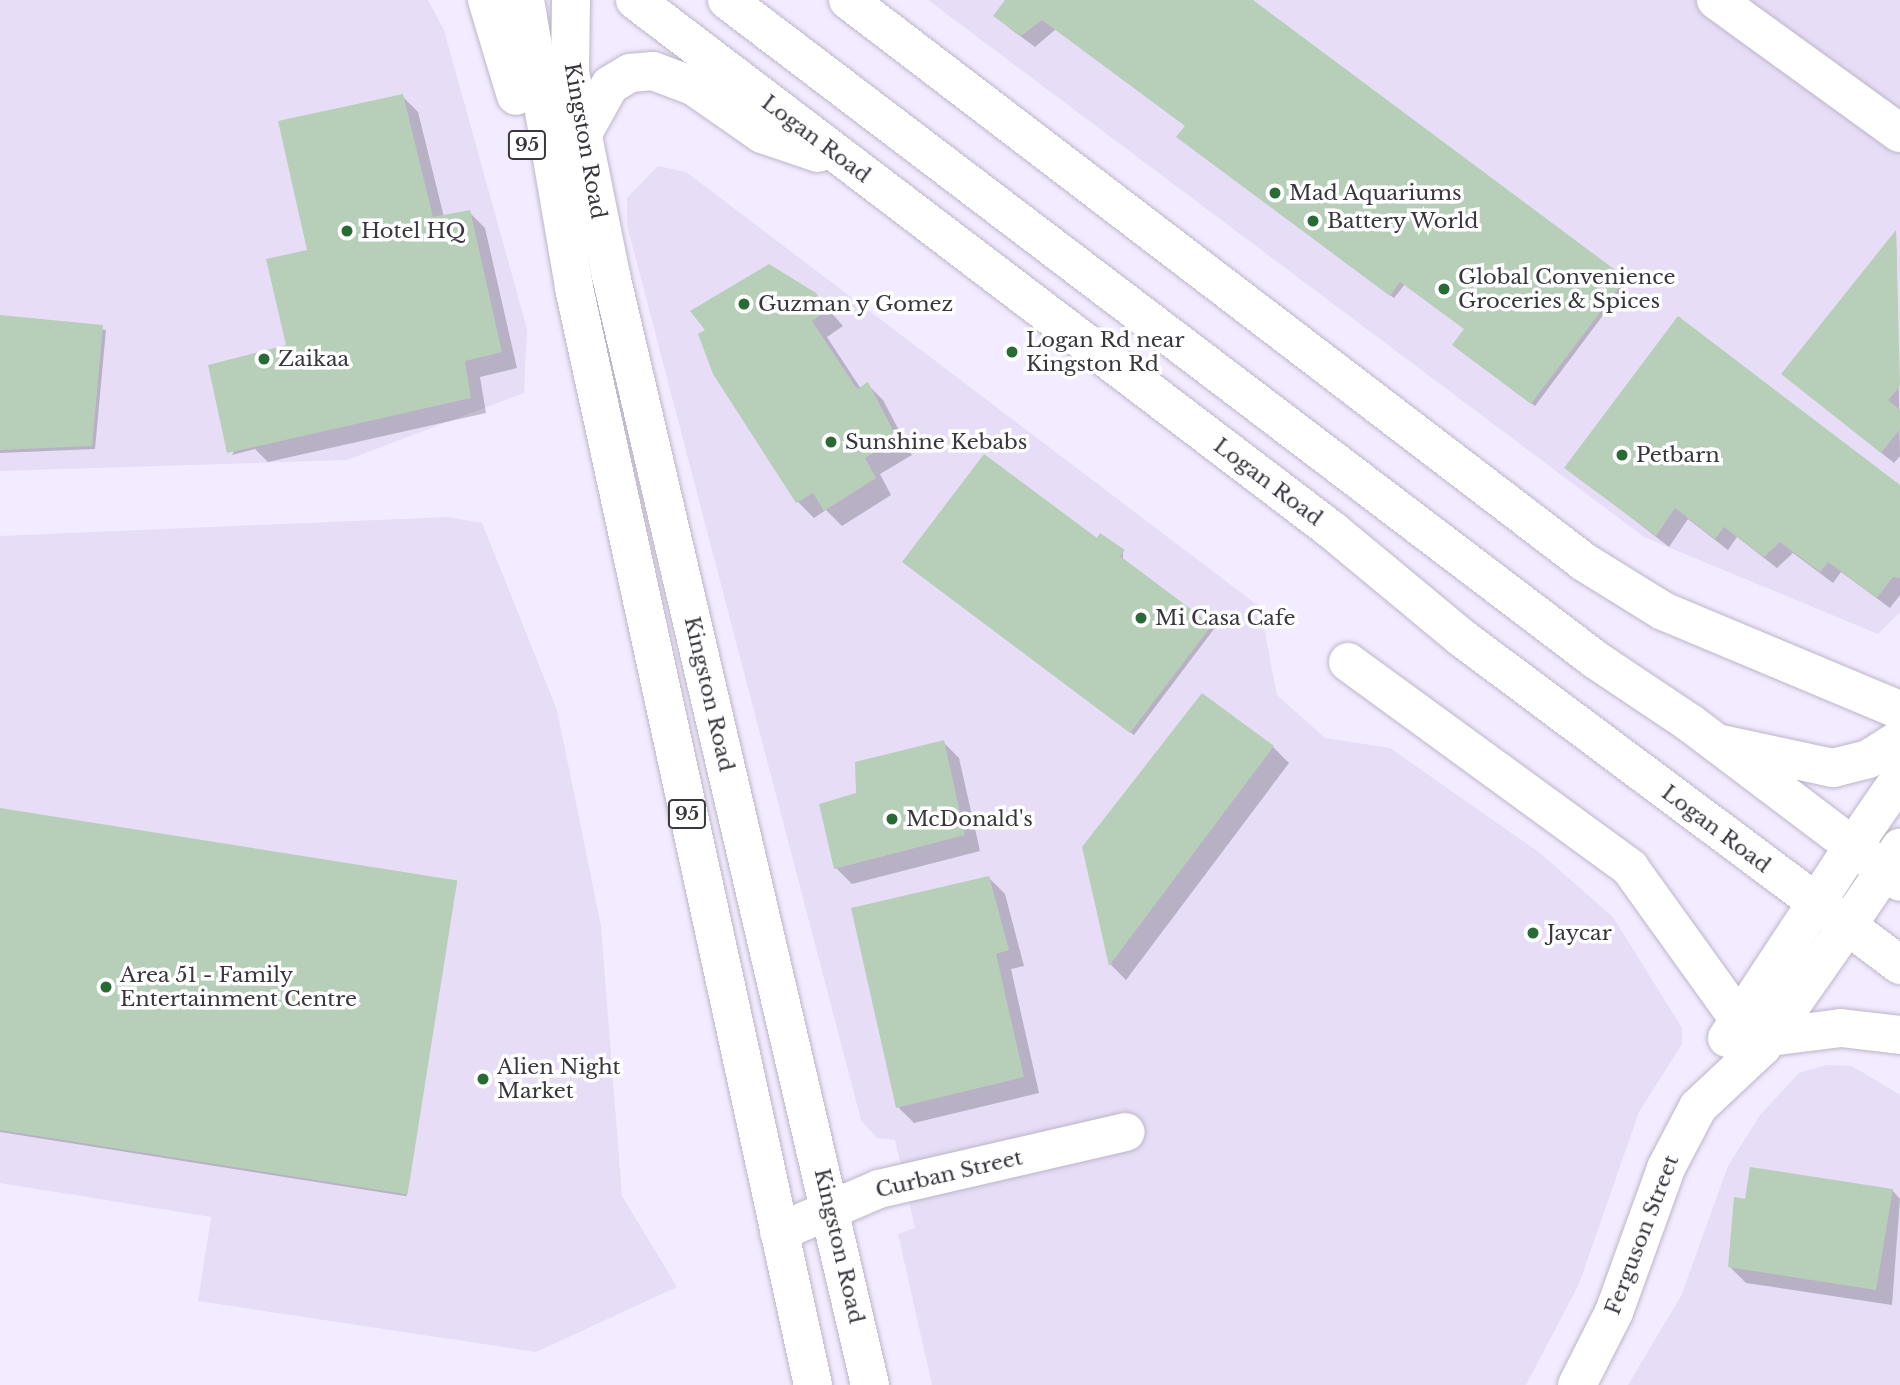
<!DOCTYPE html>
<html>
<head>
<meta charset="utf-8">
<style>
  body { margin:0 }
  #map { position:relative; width:1900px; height:1385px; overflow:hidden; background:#f3ebff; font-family:"Libre Baskerville",serif }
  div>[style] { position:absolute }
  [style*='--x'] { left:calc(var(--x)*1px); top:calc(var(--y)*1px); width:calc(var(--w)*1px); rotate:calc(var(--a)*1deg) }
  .built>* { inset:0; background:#e7ddf7 }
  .shadow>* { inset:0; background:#0003; transform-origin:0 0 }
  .building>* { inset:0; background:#b7cfb9; transform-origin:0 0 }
  .roads { filter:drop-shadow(0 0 2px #bdb5c8) drop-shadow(0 0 2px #bdb5c8) }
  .minor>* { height:38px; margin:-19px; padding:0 19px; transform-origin:19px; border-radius:19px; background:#fff }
  .major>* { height:38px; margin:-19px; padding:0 19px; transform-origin:19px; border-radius:19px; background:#fff }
  .dots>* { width:19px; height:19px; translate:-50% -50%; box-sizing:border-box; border:4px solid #fff; border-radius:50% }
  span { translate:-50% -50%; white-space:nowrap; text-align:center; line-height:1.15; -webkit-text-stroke:7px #fff; paint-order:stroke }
  .shield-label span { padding:2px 5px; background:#fff; border:2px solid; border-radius:5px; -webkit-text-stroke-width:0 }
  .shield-label { font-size:19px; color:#39363e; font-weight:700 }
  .street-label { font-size:21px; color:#39363e }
  .poi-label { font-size:21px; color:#39363e }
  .left { translate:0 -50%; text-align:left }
</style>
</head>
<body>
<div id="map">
  <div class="built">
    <div style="clip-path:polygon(0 0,428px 0,444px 30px,527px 329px,524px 393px,347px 460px,0 471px)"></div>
    <div style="clip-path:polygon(928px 0,1900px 0,1900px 612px,1878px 634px,1644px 537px)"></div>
    <div style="clip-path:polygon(658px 166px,686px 172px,1260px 607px,1277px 695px,1325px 738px,1390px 748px,1540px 853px,1613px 917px,1682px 1028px,1682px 1044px,1639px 1112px,1579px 1284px,1526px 1385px,932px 1385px,898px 1234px,915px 1228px,895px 1140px,877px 1138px,861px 1120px,627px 225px,627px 198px)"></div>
    <div style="clip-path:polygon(447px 517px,482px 523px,557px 710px,601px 926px,622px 1196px,677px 1287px,536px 1352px,198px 1301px,211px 1217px,0 1183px,0 536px)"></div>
    <div style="clip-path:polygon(1827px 1065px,1852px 1066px,1900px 1095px,1900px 1385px,1628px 1385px,1681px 1296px,1728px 1166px,1760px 1115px,1799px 1073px)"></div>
  </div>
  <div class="shadow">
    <div style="clip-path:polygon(1007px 0,1250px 0,1628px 282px,1535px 406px,1458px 348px,1466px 329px,1405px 284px,1394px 298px,1182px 140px,1187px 126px,1056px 29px,1035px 47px,1008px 27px,996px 15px)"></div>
    <div style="clip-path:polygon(402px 96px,418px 112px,444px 217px,469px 212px,485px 228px,517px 368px,480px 377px,486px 413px,268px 462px,255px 449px,232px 455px,288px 346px,310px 251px)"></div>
    <div style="clip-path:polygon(1896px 232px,1900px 456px,1894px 463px,1783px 374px)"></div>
    <div style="clip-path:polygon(815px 294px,843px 326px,827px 337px,861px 389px,867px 384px,883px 400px,912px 455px,880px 474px,891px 495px,842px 526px,826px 510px,814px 518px,798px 502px,714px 373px)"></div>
    <div style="clip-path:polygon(0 317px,106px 330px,95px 449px,0 453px)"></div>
    <div style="clip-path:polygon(1566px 467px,1900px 487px,1900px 595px,1890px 608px,1841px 572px,1833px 583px,1793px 553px,1777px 568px,1737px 537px,1728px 550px,1688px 519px,1669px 547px)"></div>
    <div style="clip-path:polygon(1097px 540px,1123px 552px,1123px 560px,1214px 629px,1134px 735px,908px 565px)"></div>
    <div style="clip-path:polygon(943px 742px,959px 758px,980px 851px,852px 884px,836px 868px,858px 795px)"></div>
    <div style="clip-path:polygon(1273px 747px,1289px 763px,1126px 980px,1111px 965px,1084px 848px)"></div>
    <div style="left:0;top:809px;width:462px;height:319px;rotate:9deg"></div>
    <div style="clip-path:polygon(989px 878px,1005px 894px,1024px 966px,1011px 969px,1039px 1093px,914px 1123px,898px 1107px)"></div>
    <div style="clip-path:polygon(1892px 1190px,1900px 1199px,1892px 1305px,1746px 1283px,1729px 1266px,1747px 1200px)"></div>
  </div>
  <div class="building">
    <div style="clip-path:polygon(1005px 0,1253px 0,1626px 278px,1531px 404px,1452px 345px,1464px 329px,1400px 282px,1390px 296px,1176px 137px,1185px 126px,1042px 20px,1021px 36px,993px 16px)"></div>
    <div style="clip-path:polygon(403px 94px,433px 217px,470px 210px,502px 352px,465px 361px,471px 398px,227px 453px,208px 365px,286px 345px,266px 259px,307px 250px,278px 121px)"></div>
    <div style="clip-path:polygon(1896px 230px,1900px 386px,1888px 400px,1900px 410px,1900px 429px,1881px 453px,1781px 374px)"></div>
    <div style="clip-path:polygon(769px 264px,816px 293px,828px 310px,812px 321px,857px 389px,868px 382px,897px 438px,865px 458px,876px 478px,824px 511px,813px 493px,796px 503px,713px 374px,698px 334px,705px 330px,690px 311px)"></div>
    <div style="clip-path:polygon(0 315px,103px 325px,92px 446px,0 450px)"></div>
    <div style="clip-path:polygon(1678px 316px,1900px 485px,1900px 578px,1893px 577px,1877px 598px,1828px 562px,1820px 572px,1780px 542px,1764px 557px,1724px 527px,1715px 539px,1675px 508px,1656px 536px,1564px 468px)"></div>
    <div style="clip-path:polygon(984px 454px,1097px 538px,1100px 533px,1125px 550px,1120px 556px,1212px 625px,1130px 733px,902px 562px)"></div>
    <div style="clip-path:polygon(1202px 693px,1274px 746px,1109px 966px,1082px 847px)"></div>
    <div style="clip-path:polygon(944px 740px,965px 835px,834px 869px,819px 804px,856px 793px,855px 762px)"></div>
    <div style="left:0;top:808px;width:463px;height:318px;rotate:9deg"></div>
    <div style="clip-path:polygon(989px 876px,1009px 950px,996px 954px,1024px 1077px,896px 1108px,851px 908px)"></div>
    <div style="clip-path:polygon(1750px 1167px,1893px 1189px,1876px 1290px,1728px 1267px,1734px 1197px,1745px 1199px)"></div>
  </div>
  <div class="roads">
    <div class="minor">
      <div style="--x:848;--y:0;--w:926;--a:37.36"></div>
      <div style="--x:1584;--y:562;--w:93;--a:31.8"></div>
      <div style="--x:1663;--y:611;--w:257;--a:22.7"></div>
      <div style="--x:1716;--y:0;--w:227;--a:35.9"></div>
      <div style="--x:1348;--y:662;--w:349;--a:36.1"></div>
      <div style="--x:1630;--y:868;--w:183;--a:54.3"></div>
      <div style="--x:1737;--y:1017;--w:39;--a:31"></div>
      <div style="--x:1770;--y:1037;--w:72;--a:-7.2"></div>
      <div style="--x:1841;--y:1028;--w:59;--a:6.8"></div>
      <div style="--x:1717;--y:743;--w:119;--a:12.2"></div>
      <div style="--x:1833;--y:768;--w:36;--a:-14"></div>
      <div style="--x:1868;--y:759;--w:38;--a:-32"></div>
      <div style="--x:1854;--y:845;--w:81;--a:-55.5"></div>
      <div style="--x:1885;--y:870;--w:27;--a:-56"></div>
      <div style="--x:1727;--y:1038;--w:162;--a:-56.6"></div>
      <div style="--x:779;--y:1232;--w:109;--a:-23.3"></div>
      <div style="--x:879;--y:1189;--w:253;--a:-13"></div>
      <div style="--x:1577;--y:1385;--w:82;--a:-63.1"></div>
      <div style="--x:1614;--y:1312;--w:153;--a:-70.1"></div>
      <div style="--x:1666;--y:1168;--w:69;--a:-62.3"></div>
      <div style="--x:1698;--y:1107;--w:88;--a:-43.2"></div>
      <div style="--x:1762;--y:1047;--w:148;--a:-54.9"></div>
    </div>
    <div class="major">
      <div style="--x:487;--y:0;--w:100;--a:73.2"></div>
      <div style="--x:525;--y:0;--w:292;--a:80.3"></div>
      <div style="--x:574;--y:288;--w:1123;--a:77.71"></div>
      <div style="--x:571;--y:0;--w:72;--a:90.8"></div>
      <div style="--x:570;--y:72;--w:203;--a:78.6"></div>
      <div style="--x:610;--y:271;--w:1144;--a:76.86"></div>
      <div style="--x:635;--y:0;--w:877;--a:37.26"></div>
      <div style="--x:1333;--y:531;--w:168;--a:39.7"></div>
      <div style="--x:1462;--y:638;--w:547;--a:36.74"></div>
      <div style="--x:727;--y:0;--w:1091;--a:37.22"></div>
      <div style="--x:1596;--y:660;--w:113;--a:33.8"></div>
      <div style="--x:1690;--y:723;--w:263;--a:37.1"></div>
      <div style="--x:582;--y:135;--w:57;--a:-60.8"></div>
      <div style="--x:610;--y:85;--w:23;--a:-31"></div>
      <div style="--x:630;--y:73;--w:23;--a:-5"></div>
      <div style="--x:653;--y:71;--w:43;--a:20.6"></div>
      <div style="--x:693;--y:86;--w:84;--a:34.8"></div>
      <div style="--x:762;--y:134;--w:59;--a:18.7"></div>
      <div style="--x:1816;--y:903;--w:69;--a:-56.8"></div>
      <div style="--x:1847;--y:926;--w:68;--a:-55.8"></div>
    </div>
  </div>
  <div class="dots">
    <div style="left:1275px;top:193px;background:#296b35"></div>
    <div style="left:1313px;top:221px;background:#296b35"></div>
    <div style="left:347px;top:231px;background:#296b35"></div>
    <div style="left:1444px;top:289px;background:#296b35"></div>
    <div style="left:744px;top:304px;background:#296b35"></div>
    <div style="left:1012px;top:352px;background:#296b35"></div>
    <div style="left:264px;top:359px;background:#296b35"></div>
    <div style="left:831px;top:442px;background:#296b35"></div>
    <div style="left:1622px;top:455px;background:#296b35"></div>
    <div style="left:1141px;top:618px;background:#296b35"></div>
    <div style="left:892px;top:819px;background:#296b35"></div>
    <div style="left:1533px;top:933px;background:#296b35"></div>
    <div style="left:106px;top:987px;background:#296b35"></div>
    <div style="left:483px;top:1079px;background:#296b35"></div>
  </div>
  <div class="shield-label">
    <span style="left:527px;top:145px">95</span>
    <span style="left:687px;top:814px">95</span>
  </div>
  <div class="street-label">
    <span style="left:816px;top:139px;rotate:37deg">Logan Road</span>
    <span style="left:585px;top:141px;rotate:80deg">Kingston Road</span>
    <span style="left:1268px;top:482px;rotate:37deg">Logan Road</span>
    <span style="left:709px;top:694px;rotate:77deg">Kingston Road</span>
    <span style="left:1716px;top:829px;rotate:37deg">Logan Road</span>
    <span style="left:949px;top:1174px;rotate:-13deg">Curban Street</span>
    <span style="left:1642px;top:1235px;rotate:-69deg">Ferguson Street</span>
    <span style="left:839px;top:1246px;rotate:77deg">Kingston Road</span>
  </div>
  <div class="poi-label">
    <span class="left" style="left:1289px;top:193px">Mad Aquariums</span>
    <span class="left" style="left:1327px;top:221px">Battery World</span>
    <span class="left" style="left:361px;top:231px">Hotel HQ</span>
    <span class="left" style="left:1458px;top:289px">Global Convenience<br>Groceries &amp; Spices</span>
    <span class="left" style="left:758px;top:304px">Guzman y Gomez</span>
    <span class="left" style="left:1026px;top:352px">Logan Rd near<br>Kingston Rd</span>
    <span class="left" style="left:278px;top:359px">Zaikaa</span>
    <span class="left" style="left:845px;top:442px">Sunshine Kebabs</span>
    <span class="left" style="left:1636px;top:455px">Petbarn</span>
    <span class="left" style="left:1155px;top:618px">Mi Casa Cafe</span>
    <span class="left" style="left:906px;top:819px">McDonald's</span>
    <span class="left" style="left:1547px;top:933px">Jaycar</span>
    <span class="left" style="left:120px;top:987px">Area 51 - Family<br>Entertainment Centre</span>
    <span class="left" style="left:497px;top:1079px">Alien Night<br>Market</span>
  </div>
</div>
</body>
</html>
